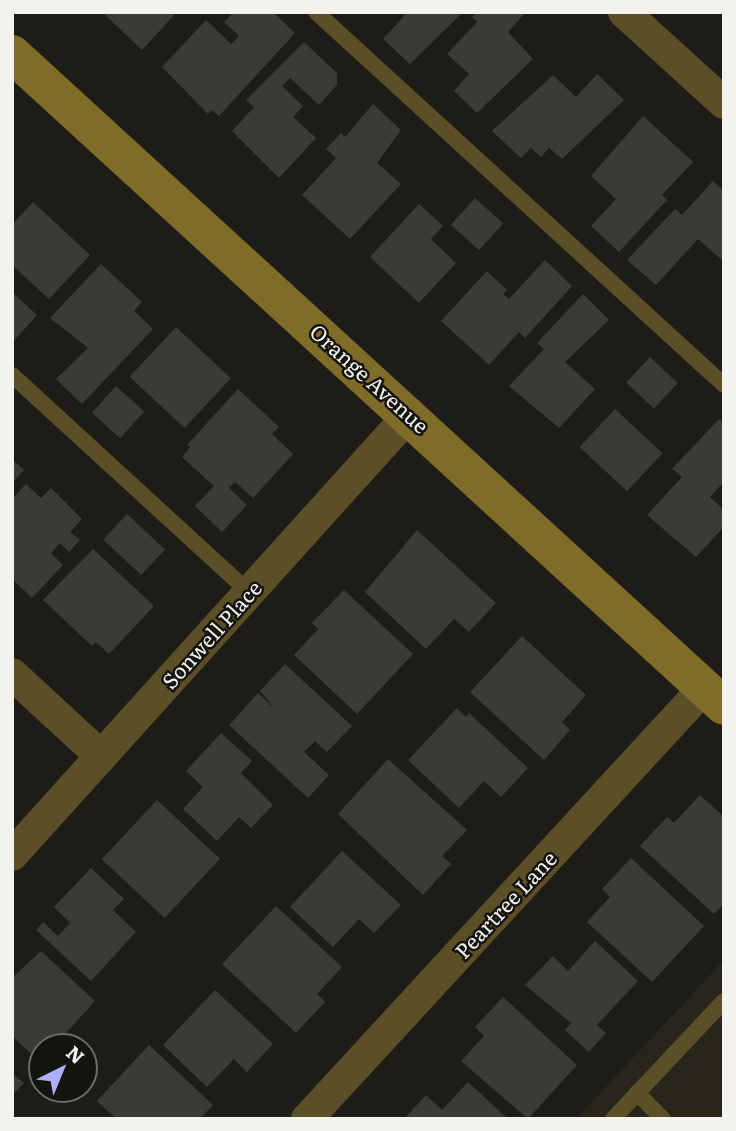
<!DOCTYPE html>
<html>
<head>
<meta charset="utf-8">
<style>
  body { margin:0 }
  #map { position:relative; width:736px; height:1131px; overflow:hidden; background:#1e1c17; font-family:Literata,serif }
  div>[style] { position:absolute }
  [style*='--x'] { left:calc(var(--x)*1px); top:calc(var(--y)*1px); width:calc(var(--w)*1px); rotate:calc(var(--a)*1deg) }
  .built>* { inset:0; background:#28251a }
  .building>* { inset:0; background:#3c3a34; transform-origin:0 0 }
  .service>* { height:16px; margin:-8px; padding:0 8px; transform-origin:8px; border-radius:8px; background:#5b4f28 }
  .minor>* { height:32px; margin:-16px; padding:0 16px; transform-origin:16px; border-radius:16px; background:#5b4f28 }
  .secondary>* { height:38px; margin:-19px; padding:0 19px; transform-origin:19px; border-radius:19px; background:#7f6c29 }
  span { translate:-50% -50%; white-space:nowrap; text-align:center; line-height:1.15; -webkit-text-stroke:5px #14130e; paint-order:stroke }
  .street-label { font-size:21px; color:#f3f2ee }
  .frame { position:absolute; inset:0; border:14px solid #f3f2ee; pointer-events:none }
  .north { position:absolute; left:28px; top:1033px; width:70px; height:70px; box-sizing:border-box; background:#14130e; border:2px solid #6d6c68; border-radius:50%; rotate:43deg; font-size:19px; font-weight:700; line-height:28px; text-align:center; color:#f3f2ee }
  .north::after { content:''; display:block; margin:auto; width:24px; height:32px; background:#acaffb; clip-path:polygon(50% 0,100% 100%,50% 72%,0 100%) }
</style>
</head>
<body>
<div id="map">
  <div class="built">
    <div style="clip-path:polygon(724px 960px,724px 1119px,576px 1119px)"></div>
  </div>
  <div class="building">
    <div style="clip-path:polygon(102px 12px,177px 12px,142px 50px)"></div>
    <div style="clip-path:polygon(234px 12px,273px 12px,295px 33px,219px 116px,212px 110px,208px 114px,162px 67px,206px 20px,231px 44px,239px 36px,224px 22px)"></div>
    <div style="clip-path:polygon(402px 12px,460px 12px,461px 14px,410px 64px,383px 39px,405px 15px)"></div>
    <div style="clip-path:polygon(477px 12px,526px 12px,508px 32px,533px 59px,477px 113px,454px 91px,469px 74px,447px 54px,477px 22px,472px 17px)"></div>
    <div style="clip-path:polygon(304px 42px,337px 73px,337px 85px,319px 105px,290px 78px,282px 86px,303px 106px,293px 117px,316px 138px,279px 178px,232px 131px,254px 107px,246px 100px)"></div>
    <div style="clip-path:polygon(597px 74px,624px 100px,562px 159px,549px 148px,541px 157px,531px 148px,521px 158px,492px 131px,553px 75px,576px 97px)"></div>
    <div style="clip-path:polygon(373px 104px,401px 130px,377px 163px,401px 184px,350px 239px,302px 195px,336px 158px,326px 149px,341px 133px,345px 137px)"></div>
    <div style="clip-path:polygon(643px 116px,693px 162px,662px 195px,667px 200px,619px 252px,591px 226px,616px 199px,591px 176px)"></div>
    <div style="clip-path:polygon(713px 181px,724px 191px,724px 262px,698px 239px,656px 285px,627px 260px,675px 209px,682px 215px)"></div>
    <div style="left:475px;top:198px;width:38px;height:36px;rotate:42deg"></div>
    <div style="clip-path:polygon(33px 202px,90px 255px,49px 299px,12px 265px,12px 225px)"></div>
    <div style="clip-path:polygon(419px 204px,443px 226px,431px 239px,456px 263px,419px 303px,370px 257px)"></div>
    <div style="clip-path:polygon(545px 260px,572px 286px,525px 338px,519px 332px,489px 365px,441px 321px,487px 271px,507px 290px,503px 294px,509px 299px)"></div>
    <div style="clip-path:polygon(101px 264px,142px 302px,134px 311px,153px 329px,82px 404px,56px 379px,88px 348px,50px 318px)"></div>
    <div style="clip-path:polygon(12px 292px,37px 315px,12px 343px)"></div>
    <div style="clip-path:polygon(583px 294px,609px 320px,565px 362px,595px 389px,559px 428px,509px 386px,544px 349px,537px 343px)"></div>
    <div style="left:176px;top:327px;width:75px;height:68px;rotate:43deg"></div>
    <div style="left:650px;top:357px;width:38px;height:35px;rotate:43deg"></div>
    <div style="left:116px;top:386px;width:38px;height:36px;rotate:42deg"></div>
    <div style="clip-path:polygon(238px 389px,279px 427px,272px 434px,293px 454px,253px 498px,235px 482px,229px 488px,247px 505px,222px 532px,195px 506px,214px 486px,182px 457px,190px 447px,187px 445px)"></div>
    <div style="left:615px;top:409px;width:65px;height:52px;rotate:43deg"></div>
    <div style="clip-path:polygon(719px 419px,724px 423px,724px 482px,710px 497px,724px 510px,724px 527px,696px 557px,647px 515px,682px 477px,672px 469px)"></div>
    <div style="clip-path:polygon(12px 459px,24px 470px,12px 483px)"></div>
    <div style="clip-path:polygon(26px 484px,41px 498px,51px 488px,82px 519px,70px 532px,80px 540px,69px 552px,60px 543px,51px 553px,63px 565px,32px 598px,12px 579px,12px 499px)"></div>
    <div style="left:127px;top:514px;width:52px;height:35px;rotate:43deg"></div>
    <div style="clip-path:polygon(417px 530px,496px 603px,469px 632px,454px 619px,426px 649px,365px 592px)"></div>
    <div style="clip-path:polygon(93px 549px,154px 606px,109px 654px,96px 642px,92px 646px,43px 600px)"></div>
    <div style="clip-path:polygon(344px 590px,413px 654px,357px 714px,294px 655px,318px 629px,312px 623px)"></div>
    <div style="clip-path:polygon(522px 636px,586px 695px,562px 722px,570px 730px,544px 760px,470px 692px)"></div>
    <div style="clip-path:polygon(285px 664px,352px 726px,327px 752px,315px 741px,304px 752px,329px 775px,308px 798px,229px 725px,258px 693px,275px 709px,260px 691px)"></div>
    <div style="clip-path:polygon(457px 708px,466px 717px,469px 713px,528px 768px,501px 797px,484px 781px,459px 808px,408px 760px)"></div>
    <div style="clip-path:polygon(221px 733px,252px 761px,241px 773px,273px 805px,251px 828px,239px 817px,217px 841px,183px 809px,203px 787px,186px 771px)"></div>
    <div style="clip-path:polygon(388px 759px,467px 830px,442px 856px,451px 864px,423px 895px,338px 814px)"></div>
    <div style="clip-path:polygon(700px 795px,724px 817px,724px 904px,714px 914px,640px 846px,667px 817px,674px 823px)"></div>
    <div style="left:157px;top:800px;width:86px;height:81px;rotate:43deg"></div>
    <div style="clip-path:polygon(342px 851px,401px 905px,374px 933px,359px 919px,333px 947px,290px 907px)"></div>
    <div style="clip-path:polygon(631px 858px,704px 926px,652px 982px,587px 922px,610px 897px,602px 889px)"></div>
    <div style="clip-path:polygon(91px 868px,124px 899px,113px 910px,136px 932px,91px 981px,36px 930px,43px 922px,58px 936px,70px 923px,54px 907px)"></div>
    <div style="clip-path:polygon(276px 906px,342px 967px,317px 994px,325px 1002px,296px 1033px,222px 964px)"></div>
    <div style="clip-path:polygon(595px 941px,638px 981px,597px 1025px,606px 1033px,589px 1052px,565px 1030px,571px 1023px,525px 985px,553px 956px,568px 971px)"></div>
    <div style="clip-path:polygon(41px 951px,95px 1001px,53px 1047px,42px 1047px,39px 1061px,12px 1036px,12px 978px)"></div>
    <div style="clip-path:polygon(215px 990px,273px 1044px,247px 1072px,234px 1059px,207px 1087px,163px 1045px)"></div>
    <div style="clip-path:polygon(503px 997px,577px 1065px,528px 1119px,461px 1061px,484px 1036px,475px 1027px)"></div>
    <div style="clip-path:polygon(149px 1045px,213px 1105px,200px 1119px,116px 1119px,97px 1101px)"></div>
    <div style="clip-path:polygon(12px 1073px,24px 1083px,12px 1095px)"></div>
    <div style="clip-path:polygon(468px 1082px,508px 1119px,404px 1119px,426px 1095px,442px 1110px)"></div>
  </div>
  <div class="service">
    <div style="--x:316;--y:12;--w:553;--a:42.43"></div>
    <div style="--x:12;--y:375;--w:321;--a:42.5"></div>
    <div style="--x:637;--y:1093;--w:37;--a:45"></div>
    <div style="--x:613;--y:1119;--w:162;--a:-46.8"></div>
  </div>
  <div class="minor">
    <div style="--x:624;--y:12;--w:135;--a:42.3"></div>
    <div style="--x:12;--y:674;--w:121;--a:42.7"></div>
    <div style="--x:12;--y:855;--w:594;--a:-47.93"></div>
    <div style="--x:307;--y:1119;--w:586;--a:-47.35"></div>
  </div>
  <div class="secondary">
    <div style="--x:12;--y:54;--w:965;--a:42.48"></div>
  </div>
  <div class="street-label">
    <span style="left:370px;top:378px;rotate:42deg">Orange Avenue</span>
    <span style="left:211px;top:634px;rotate:-48deg">Sonwell Place</span>
    <span style="left:505px;top:904px;rotate:-47deg">Peartree Lane</span>
  </div>
  <div class="frame"></div>
  <div class="north">N</div>
</div>
</body>
</html>
